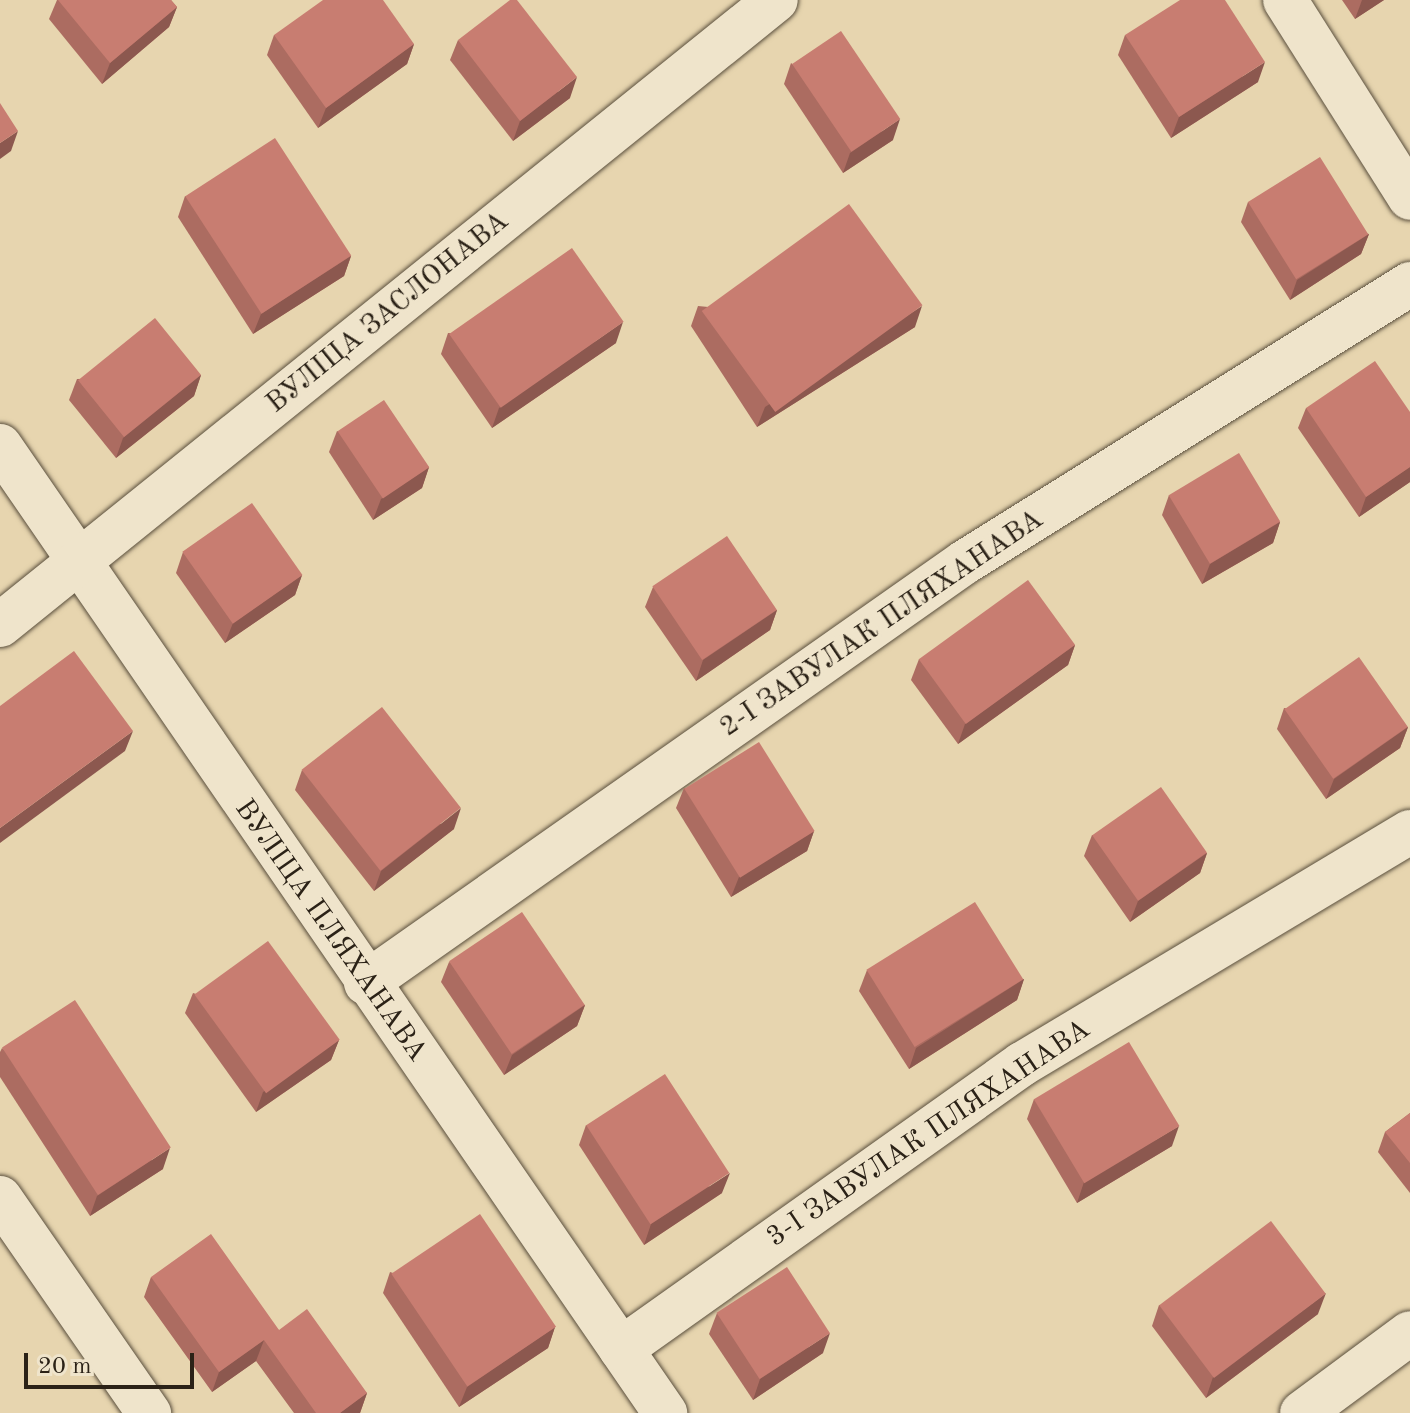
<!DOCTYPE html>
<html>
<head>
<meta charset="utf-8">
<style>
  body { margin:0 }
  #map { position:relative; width:1410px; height:1413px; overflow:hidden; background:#e7d5af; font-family:"Old Standard TT",serif }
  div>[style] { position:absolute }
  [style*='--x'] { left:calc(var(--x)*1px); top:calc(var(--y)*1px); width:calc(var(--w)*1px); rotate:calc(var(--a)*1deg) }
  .roads { filter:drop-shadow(0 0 2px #5a4f3d) drop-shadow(0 0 2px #5a4f3d) }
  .minor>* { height:44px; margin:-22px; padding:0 22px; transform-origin:22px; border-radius:22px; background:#efe4cb }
  .wall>* { inset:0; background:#ac6c61 }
  .shaded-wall>* { inset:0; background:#8c584f }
  .building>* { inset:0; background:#c87d71; transform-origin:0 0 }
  span { translate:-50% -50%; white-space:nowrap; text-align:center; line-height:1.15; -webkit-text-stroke:6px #efe4cb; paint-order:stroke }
  .street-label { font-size:28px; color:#2b2217 }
  .scale { position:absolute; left:24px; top:1353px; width:170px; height:36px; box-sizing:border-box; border:4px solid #2b2217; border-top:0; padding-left:10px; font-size:24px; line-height:28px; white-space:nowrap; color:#2b2217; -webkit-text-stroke:6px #efe4cb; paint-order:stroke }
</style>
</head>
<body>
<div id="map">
  <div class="roads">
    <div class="minor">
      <div style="--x:1285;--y:0;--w:234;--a:57.7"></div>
      <div style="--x:0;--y:446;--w:1174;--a:55.48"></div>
      <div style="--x:0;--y:625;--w:996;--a:-38.85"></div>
      <div style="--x:366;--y:983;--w:732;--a:-35.1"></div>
      <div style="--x:965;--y:562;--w:525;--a:-31.99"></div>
      <div style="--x:0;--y:1198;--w:262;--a:55.3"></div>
      <div style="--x:621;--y:1349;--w:492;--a:-35.4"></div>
      <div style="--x:1022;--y:1064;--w:452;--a:-30.9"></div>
      <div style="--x:1302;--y:1413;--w:134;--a:-36.5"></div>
    </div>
  </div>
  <div class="wall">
    <div style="clip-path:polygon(57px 0,171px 0,177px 7px,169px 27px,102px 84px,49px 19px)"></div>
    <div style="clip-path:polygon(1342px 0,1384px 0,1355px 19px)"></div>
    <div style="clip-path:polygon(274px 35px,414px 44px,407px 64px,318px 128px,267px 55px)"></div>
    <div style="clip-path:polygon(1125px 35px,1258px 82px,1171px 138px,1118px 55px)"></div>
    <div style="clip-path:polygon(458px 40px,570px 98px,513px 141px,450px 60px)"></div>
    <div style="clip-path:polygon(791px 63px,893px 140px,843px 173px,784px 84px)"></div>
    <div style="clip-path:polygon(185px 196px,351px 256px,344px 276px,253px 334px,178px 217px)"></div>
    <div style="clip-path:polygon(1248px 202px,1369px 234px,1361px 254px,1290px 300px,1241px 222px)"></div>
    <div style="clip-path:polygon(698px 306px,915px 327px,757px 427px,691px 326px)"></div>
    <div style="clip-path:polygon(448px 333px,616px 343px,492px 428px,441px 354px)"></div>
    <div style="clip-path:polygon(201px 375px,194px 396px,116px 458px,69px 400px,77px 379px)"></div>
    <div style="clip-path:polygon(1306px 408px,1410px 412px,1410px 482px,1359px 517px,1298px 428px)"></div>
    <div style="clip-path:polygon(337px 431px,429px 467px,422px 488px,373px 520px,329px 452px)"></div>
    <div style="clip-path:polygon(1169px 495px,1280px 522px,1273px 543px,1202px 584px,1162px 515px)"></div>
    <div style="clip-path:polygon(183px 552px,302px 575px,295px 595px,225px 643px,176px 573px)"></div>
    <div style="clip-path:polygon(653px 587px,777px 610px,770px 630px,696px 681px,645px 607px)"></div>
    <div style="clip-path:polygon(1075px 645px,1068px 665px,958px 744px,911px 680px,919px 659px)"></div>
    <div style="clip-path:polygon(1284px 708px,1408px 727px,1400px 748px,1326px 799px,1277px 729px)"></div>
    <div style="clip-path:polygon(302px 770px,454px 829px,374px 891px,295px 790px)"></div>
    <div style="clip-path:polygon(684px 788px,814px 831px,807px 851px,731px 897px,676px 808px)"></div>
    <div style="clip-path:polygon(1092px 835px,1207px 853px,1200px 873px,1130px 922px,1084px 856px)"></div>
    <div style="clip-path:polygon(449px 962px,585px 1005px,577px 1026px,504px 1075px,441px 982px)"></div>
    <div style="clip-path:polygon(867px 970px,1024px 979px,1017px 1000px,909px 1069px,859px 991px)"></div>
    <div style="clip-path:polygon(193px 993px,339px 1040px,331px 1060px,256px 1112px,185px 1013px)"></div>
    <div style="clip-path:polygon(2px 1048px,163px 1169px,90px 1216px,0 1077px,0 1052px)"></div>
    <div style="clip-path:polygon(1034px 1099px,1172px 1146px,1077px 1203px,1027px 1119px)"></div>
    <div style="clip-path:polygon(1410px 1113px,1410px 1193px,1378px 1152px,1385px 1132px)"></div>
    <div style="clip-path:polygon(586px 1125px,722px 1193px,644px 1245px,579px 1145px)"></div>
    <div style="clip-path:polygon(390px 1272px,555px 1327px,548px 1348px,459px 1407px,383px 1293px)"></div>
    <div style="clip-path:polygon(151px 1277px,279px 1330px,367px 1393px,360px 1413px,294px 1413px,256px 1361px,212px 1392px,144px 1297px)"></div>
    <div style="clip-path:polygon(1159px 1305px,1318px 1314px,1206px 1398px,1152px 1326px)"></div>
    <div style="clip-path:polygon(717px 1313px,823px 1353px,753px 1400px,709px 1334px)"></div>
  </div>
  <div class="shaded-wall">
    <div style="clip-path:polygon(1362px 0,1384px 0,1355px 19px)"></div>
    <div style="clip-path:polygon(177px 7px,169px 27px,102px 84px,110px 63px)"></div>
    <div style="clip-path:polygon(414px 44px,407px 64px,318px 128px,326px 108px)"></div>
    <div style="clip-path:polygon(1265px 62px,1258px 82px,1171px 138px,1179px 117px)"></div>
    <div style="clip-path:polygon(577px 77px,570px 98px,513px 141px,520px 121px)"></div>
    <div style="clip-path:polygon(900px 119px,893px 140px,843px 173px,850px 153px)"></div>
    <div style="clip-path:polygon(18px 131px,11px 151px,0 159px,0 143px)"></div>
    <div style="clip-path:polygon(1369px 234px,1361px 254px,1290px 300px,1297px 280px)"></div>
    <div style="clip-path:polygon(351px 256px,344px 276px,253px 334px,261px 314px)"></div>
    <div style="clip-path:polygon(922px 306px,915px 327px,757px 427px,765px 407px)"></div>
    <div style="clip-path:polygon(623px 322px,616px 343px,492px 428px,499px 408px)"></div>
    <div style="clip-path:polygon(201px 375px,194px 396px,116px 458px,123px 438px)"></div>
    <div style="clip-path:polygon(429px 467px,422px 488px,373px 520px,381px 499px)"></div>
    <div style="clip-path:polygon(1410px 467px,1410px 482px,1359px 517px,1366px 497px)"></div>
    <div style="clip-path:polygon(1280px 522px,1273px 543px,1202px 584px,1210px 564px)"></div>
    <div style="clip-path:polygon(302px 575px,295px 595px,225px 643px,233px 623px)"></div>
    <div style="clip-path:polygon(777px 610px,770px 630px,696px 681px,703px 660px)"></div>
    <div style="clip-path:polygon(1075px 645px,1068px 665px,958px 744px,965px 724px)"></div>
    <div style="clip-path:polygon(1408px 727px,1400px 748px,1326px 799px,1334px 779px)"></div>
    <div style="clip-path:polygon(133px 731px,125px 751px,0 843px,0 828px)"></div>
    <div style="clip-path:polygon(461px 808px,454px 829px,374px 891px,381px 871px)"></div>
    <div style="clip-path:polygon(814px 831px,807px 851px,731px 897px,739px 877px)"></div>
    <div style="clip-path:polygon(1207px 853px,1200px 873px,1130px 922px,1138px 901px)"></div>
    <div style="clip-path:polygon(1024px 979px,1017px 1000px,909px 1069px,916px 1048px)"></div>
    <div style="clip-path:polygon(585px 1005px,577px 1026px,504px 1075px,512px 1055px)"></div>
    <div style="clip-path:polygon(339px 1040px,331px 1060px,256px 1112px,263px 1092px)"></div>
    <div style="clip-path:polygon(1179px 1126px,1172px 1146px,1077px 1203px,1084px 1182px)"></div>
    <div style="clip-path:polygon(170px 1148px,163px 1169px,90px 1216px,97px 1196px)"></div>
    <div style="clip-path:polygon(730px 1173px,722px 1193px,644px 1245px,651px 1224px)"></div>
    <div style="clip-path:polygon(1326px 1293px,1318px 1314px,1206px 1398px,1213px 1377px)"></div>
    <div style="clip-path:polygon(555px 1327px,548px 1348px,459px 1407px,467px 1387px)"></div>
    <div style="clip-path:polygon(830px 1333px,823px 1353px,753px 1400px,760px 1379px)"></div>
    <div style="clip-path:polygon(264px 1340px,256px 1361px,212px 1392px,219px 1372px)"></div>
    <div style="clip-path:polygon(367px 1393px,360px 1413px,340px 1413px)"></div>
  </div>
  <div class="building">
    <div style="clip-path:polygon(58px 0,171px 0,177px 7px,110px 63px)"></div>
    <div style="clip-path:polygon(323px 0,383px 0,414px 44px,326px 108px,274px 35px)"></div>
    <div style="clip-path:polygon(510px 0,517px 0,577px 77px,520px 121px,458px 40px)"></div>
    <div style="clip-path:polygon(1180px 0,1225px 0,1265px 62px,1179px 117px,1125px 35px)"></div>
    <div style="left:841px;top:31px;width:106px;height:59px;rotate:56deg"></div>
    <div style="clip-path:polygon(0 103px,18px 131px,0 143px)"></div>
    <div style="left:275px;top:138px;width:140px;height:107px;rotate:57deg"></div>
    <div style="left:1320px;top:157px;width:91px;height:85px;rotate:58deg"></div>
    <div style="left:849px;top:204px;width:125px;height:182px;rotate:54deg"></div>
    <div style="left:572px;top:248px;width:90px;height:150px;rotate:55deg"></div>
    <div style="left:155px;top:318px;width:73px;height:99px;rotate:51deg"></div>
    <div style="clip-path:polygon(1375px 361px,1410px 412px,1410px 467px,1366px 497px,1306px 408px)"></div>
    <div style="left:384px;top:400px;width:81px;height:56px;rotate:56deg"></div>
    <div style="left:1239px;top:453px;width:80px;height:82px;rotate:59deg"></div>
    <div style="left:252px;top:503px;width:88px;height:85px;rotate:55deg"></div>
    <div style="left:727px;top:536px;width:89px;height:90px;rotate:56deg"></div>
    <div style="left:1028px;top:580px;width:80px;height:135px;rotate:54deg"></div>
    <div style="clip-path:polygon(74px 651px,133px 731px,0 828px,0 706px)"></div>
    <div style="left:1359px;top:657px;width:85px;height:91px;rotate:55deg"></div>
    <div style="left:382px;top:707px;width:128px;height:102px;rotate:52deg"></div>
    <div style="left:759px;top:742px;width:105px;height:88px;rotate:58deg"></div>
    <div style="left:1161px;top:787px;width:80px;height:84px;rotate:55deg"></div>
    <div style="left:975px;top:902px;width:91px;height:128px;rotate:58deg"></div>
    <div style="left:522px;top:912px;width:112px;height:88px;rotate:56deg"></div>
    <div style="left:268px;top:941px;width:122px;height:91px;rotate:54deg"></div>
    <div style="left:75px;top:1000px;width:176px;height:87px;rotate:57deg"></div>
    <div style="left:1129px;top:1042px;width:98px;height:111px;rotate:59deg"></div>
    <div style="left:665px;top:1074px;width:118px;height:94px;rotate:57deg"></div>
    <div style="clip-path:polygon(1410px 1113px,1410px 1163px,1385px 1132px)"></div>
    <div style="left:480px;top:1214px;width:136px;height:107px;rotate:56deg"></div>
    <div style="left:1271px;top:1221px;width:91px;height:140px;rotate:53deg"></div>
    <div style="clip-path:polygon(211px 1234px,279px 1330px,307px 1309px,367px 1393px,340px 1413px,316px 1413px,264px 1340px,219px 1372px,151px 1277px)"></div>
    <div style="left:787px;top:1267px;width:79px;height:84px;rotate:57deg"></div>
  </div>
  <div class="street-label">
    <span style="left:388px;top:313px;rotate:-39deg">ВУЛІЦА ЗАСЛОНАВА</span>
    <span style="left:882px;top:624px;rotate:-34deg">2-І ЗАВУЛАК ПЛЯХАНАВА</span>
    <span style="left:330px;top:931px;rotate:55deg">ВУЛІЦА ПЛЯХАНАВА</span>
    <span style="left:929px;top:1134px;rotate:-34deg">3-І ЗАВУЛАК ПЛЯХАНАВА</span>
  </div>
  <div class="scale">20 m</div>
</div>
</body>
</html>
